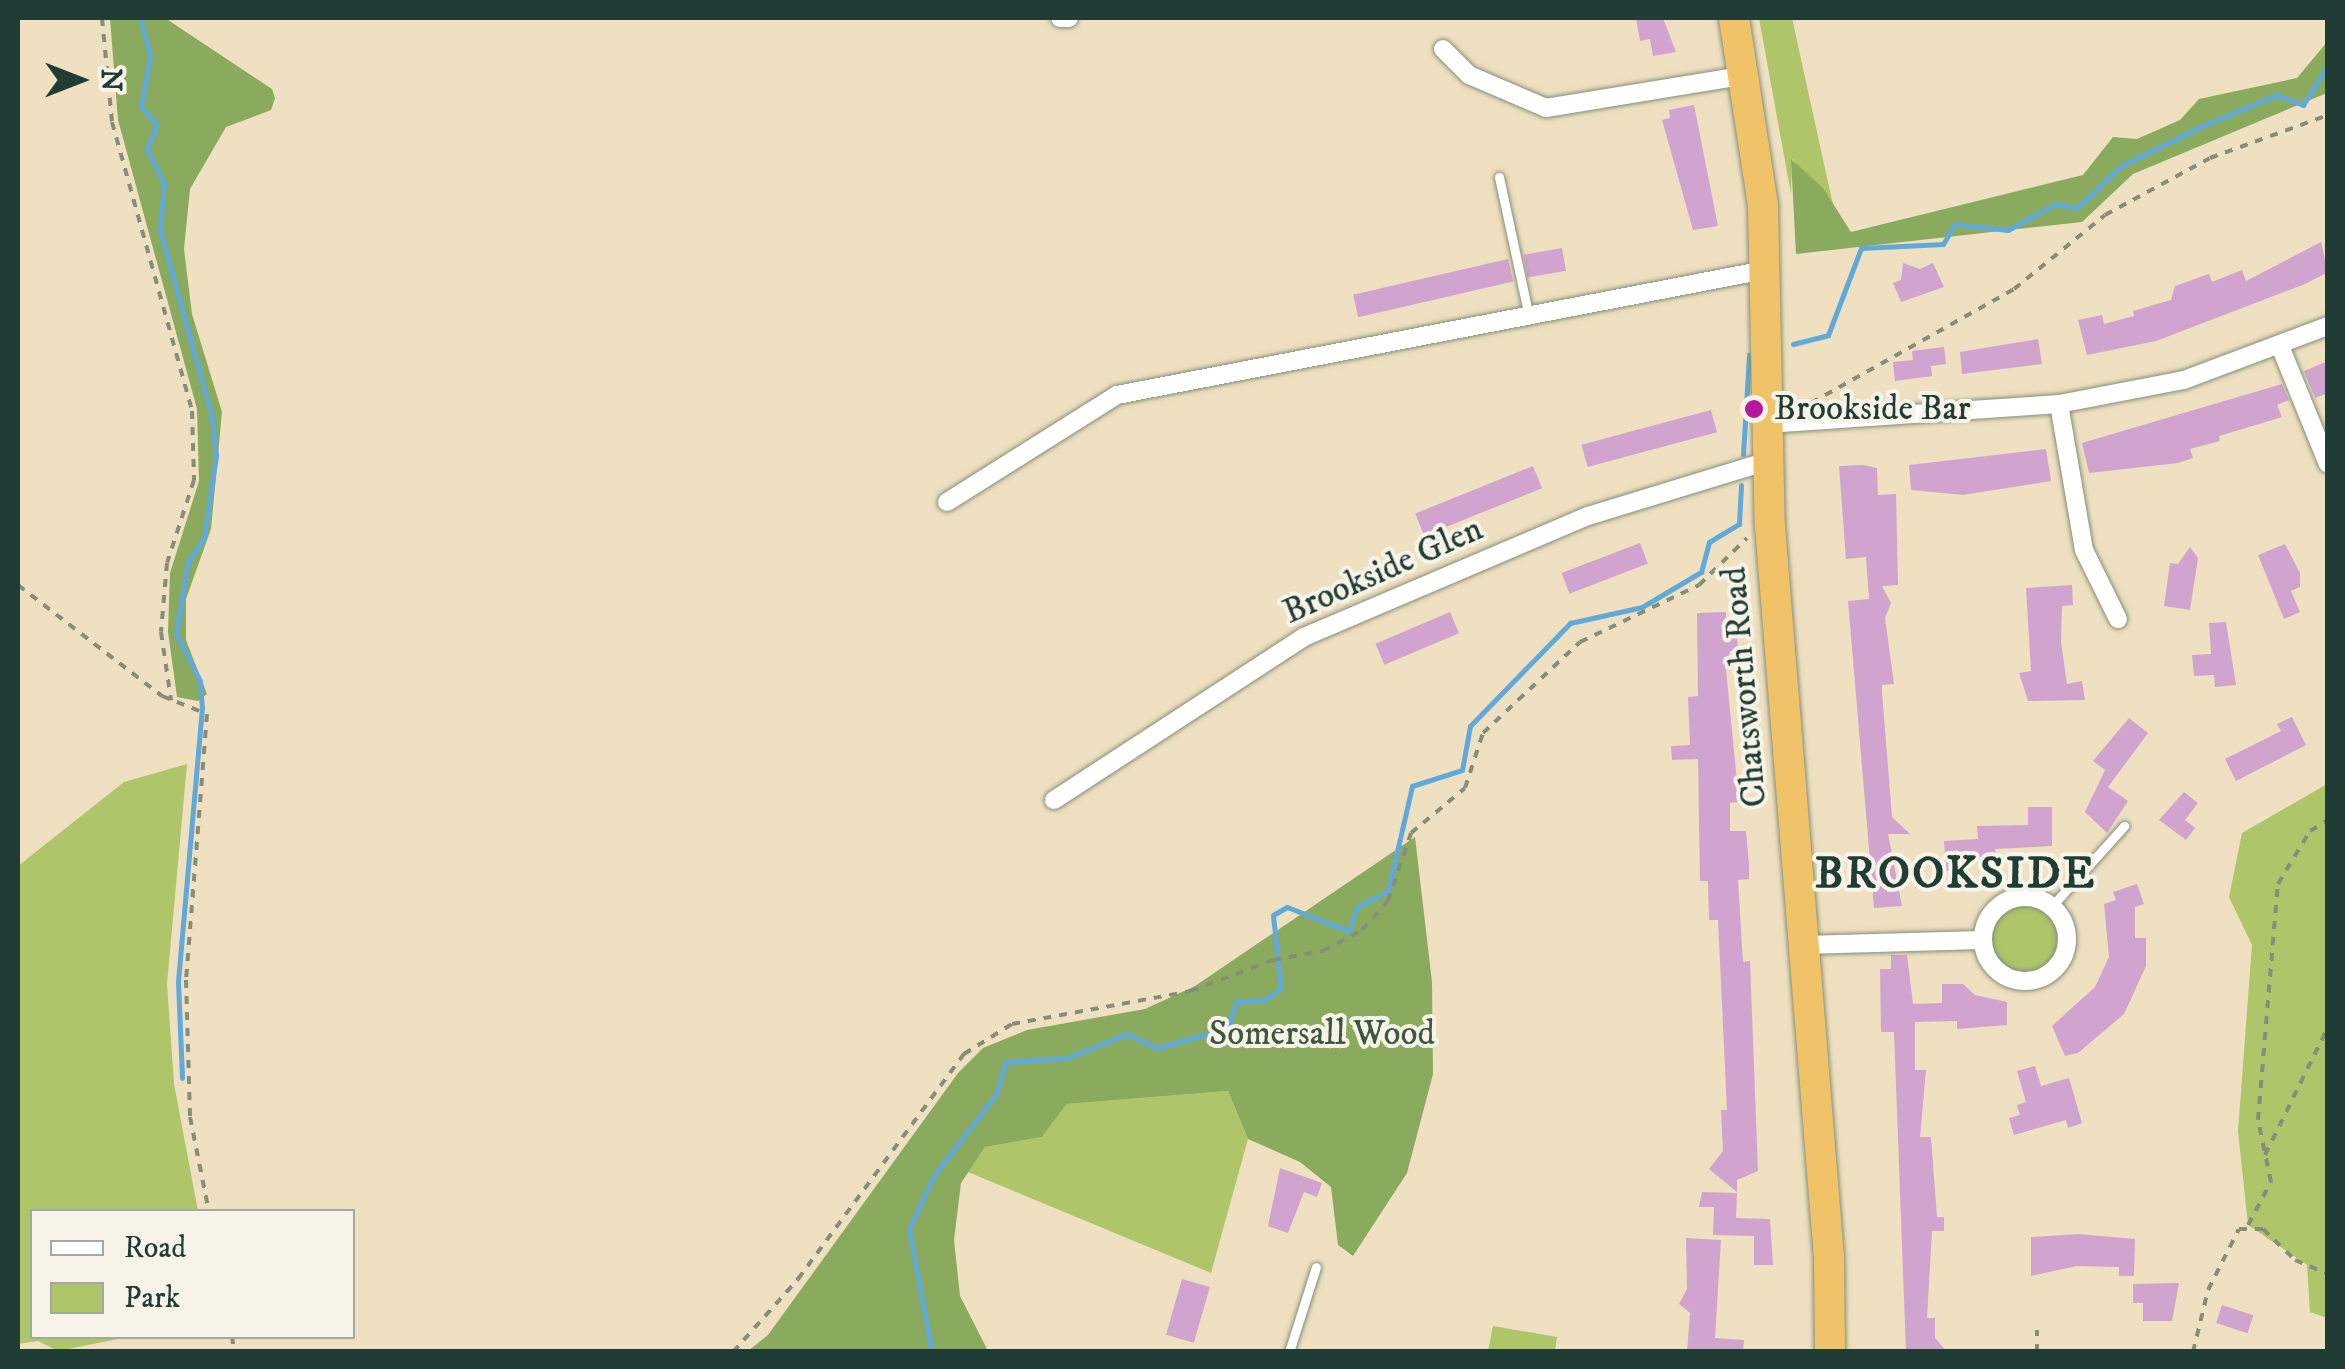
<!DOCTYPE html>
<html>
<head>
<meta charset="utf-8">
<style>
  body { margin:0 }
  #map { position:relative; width:2345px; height:1369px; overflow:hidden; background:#eee0c0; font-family:"IM FELL DW Pica",serif }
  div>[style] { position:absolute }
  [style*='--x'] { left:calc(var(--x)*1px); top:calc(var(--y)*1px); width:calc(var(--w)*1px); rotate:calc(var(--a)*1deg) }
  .green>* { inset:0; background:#aec56a }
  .round { border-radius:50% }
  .forest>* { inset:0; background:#8aaa5e }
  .stream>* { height:5px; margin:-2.5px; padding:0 2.5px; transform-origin:2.5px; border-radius:2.5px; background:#61a9d8 }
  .building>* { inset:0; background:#d0a4cf; transform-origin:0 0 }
  .path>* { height:4px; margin-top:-2px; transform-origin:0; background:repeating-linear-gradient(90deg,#868e7a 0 8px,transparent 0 16px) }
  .roads { filter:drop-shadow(0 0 2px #868e7a) drop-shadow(0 0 2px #868e7a) }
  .service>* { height:9px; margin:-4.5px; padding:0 4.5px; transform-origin:4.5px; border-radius:4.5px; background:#fff }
  .minor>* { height:18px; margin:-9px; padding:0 9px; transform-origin:9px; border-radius:9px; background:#fff }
  .minor>.ring { margin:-9px; padding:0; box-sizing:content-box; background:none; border:18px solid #fff; border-radius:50% }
  .trunk>* { height:30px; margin:-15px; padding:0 15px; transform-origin:15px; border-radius:15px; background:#f0c369 }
  .dots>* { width:28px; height:28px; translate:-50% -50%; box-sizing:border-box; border:5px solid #f7f3e8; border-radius:50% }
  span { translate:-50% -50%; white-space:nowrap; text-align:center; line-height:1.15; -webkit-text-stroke:8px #f7f3e8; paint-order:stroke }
  .poi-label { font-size:35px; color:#1f3d34 }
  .left { translate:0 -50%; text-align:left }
  .street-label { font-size:35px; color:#1f3d34 }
  .park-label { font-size:35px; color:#3c583f }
  .district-label { font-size:45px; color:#1f3d34; font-weight:700; letter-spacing:2.5px }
  .frame { position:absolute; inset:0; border:20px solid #1f3d34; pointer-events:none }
  .legend { position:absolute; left:30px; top:1209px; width:325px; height:130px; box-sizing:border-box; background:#f7f3e8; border:2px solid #a1aaa0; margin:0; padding:12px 18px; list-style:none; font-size:30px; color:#1f3d34 }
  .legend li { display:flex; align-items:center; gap:20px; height:50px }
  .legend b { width:50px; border:2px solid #a1aaa0 }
  .north { position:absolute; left:30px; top:30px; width:100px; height:100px; -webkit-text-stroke:8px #f7f3e8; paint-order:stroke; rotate:90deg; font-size:28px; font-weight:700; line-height:40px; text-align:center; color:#1f3d34 }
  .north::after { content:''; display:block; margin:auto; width:35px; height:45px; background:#1f3d34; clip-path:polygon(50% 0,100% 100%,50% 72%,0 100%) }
</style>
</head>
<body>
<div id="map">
  <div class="green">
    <div style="clip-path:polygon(1759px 18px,1792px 18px,1833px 205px,1792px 159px,1791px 194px)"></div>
    <div style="clip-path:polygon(187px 764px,167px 984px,174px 1084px,198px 1211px,32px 1212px,32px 1336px,128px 1337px,58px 1351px,38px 1341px,18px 1344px,18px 866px,124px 782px)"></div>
    <div style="clip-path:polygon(2327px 784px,2327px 1318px,2310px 1312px,2307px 1265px,2248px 1225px,2238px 1131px,2252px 945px,2229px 897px,2242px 833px)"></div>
    <div class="round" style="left:1991px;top:905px;width:68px;height:68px"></div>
    <div style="clip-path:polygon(1228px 1091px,1248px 1139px,1211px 1273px,968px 1172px,985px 1147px,1042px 1137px,1067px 1104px)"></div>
    <div style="clip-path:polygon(1493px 1326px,1557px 1337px,1555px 1351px,1488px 1351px)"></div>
  </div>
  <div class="forest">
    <div style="clip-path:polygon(110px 18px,165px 18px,272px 89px,275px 98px,271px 110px,226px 127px,190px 189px,184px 249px,192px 314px,222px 412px,211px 529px,186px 599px,186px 640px,207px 694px,198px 701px,177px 697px,168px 632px,170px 573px,199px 481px,197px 409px,118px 120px)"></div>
    <div style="clip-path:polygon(2327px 42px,2327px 93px,2133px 174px,2082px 222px,1796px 254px,1791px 159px,1823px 188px,1851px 232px,2083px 175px,2113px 137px,2137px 139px,2180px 120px,2199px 99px,2297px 78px)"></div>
    <div style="clip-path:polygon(1415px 837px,1432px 982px,1433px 1074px,1407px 1173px,1353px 1256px,1338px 1245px,1331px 1187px,1300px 1162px,1248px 1139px,1228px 1091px,1067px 1104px,1042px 1137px,985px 1147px,961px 1183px,954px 1240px,960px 1296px,988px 1351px,748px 1351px,768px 1335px,958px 1073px,983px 1048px,1027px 1030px,1145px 1009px,1195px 986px)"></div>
  </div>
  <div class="stream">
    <div style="--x:140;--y:18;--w:38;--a:75"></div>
    <div style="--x:150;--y:55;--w:53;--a:99.8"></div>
    <div style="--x:141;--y:107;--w:24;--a:48"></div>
    <div style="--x:157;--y:125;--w:26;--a:113"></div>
    <div style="--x:147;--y:149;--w:39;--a:64"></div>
    <div style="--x:164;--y:184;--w:46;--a:95"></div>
    <div style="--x:160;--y:230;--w:194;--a:74.5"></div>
    <div style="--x:212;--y:417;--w:39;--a:84"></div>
    <div style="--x:216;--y:456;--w:83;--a:98.3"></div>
    <div style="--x:204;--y:538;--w:29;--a:124"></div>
    <div style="--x:188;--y:562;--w:72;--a:99.6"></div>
    <div style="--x:176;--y:633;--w:54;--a:63.4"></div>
    <div style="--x:200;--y:681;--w:26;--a:86"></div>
    <div style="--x:202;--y:707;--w:276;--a:95"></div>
    <div style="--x:178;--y:982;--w:96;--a:87.6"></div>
    <div style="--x:1793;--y:344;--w:36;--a:-14"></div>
    <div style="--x:1828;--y:335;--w:93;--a:-69.2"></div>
    <div style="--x:1861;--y:248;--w:82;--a:-2.8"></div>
    <div style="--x:1943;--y:244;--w:23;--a:-59"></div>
    <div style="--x:1955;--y:224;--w:53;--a:6.5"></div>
    <div style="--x:2008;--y:230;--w:54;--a:-29"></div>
    <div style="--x:2055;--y:204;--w:22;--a:10"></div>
    <div style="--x:2077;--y:208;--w:61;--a:-43.7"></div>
    <div style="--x:2121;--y:166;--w:88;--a:-26.3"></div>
    <div style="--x:2200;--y:127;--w:82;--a:-22.8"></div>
    <div style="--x:2276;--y:95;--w:29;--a:20"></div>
    <div style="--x:2303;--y:105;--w:47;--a:-58"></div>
    <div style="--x:1743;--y:454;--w:99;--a:-86.5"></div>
    <div style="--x:1749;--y:355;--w:6;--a:-9"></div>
    <div style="--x:932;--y:1352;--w:125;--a:-100.6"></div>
    <div style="--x:909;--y:1229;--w:57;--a:-65.2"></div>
    <div style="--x:933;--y:1177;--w:104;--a:-52.8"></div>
    <div style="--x:996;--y:1094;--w:34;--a:-73"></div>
    <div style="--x:1006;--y:1062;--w:61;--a:-3.8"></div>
    <div style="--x:1067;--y:1058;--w:65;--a:-21.8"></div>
    <div style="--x:1127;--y:1034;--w:33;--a:25"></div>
    <div style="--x:1157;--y:1048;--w:74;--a:-15.7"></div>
    <div style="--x:1228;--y:1028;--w:27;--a:-73"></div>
    <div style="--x:1236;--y:1002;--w:29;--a:-4"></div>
    <div style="--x:1265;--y:1000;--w:20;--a:-37"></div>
    <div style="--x:1281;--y:988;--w:73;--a:-96.3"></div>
    <div style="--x:1273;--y:915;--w:16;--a:-30"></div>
    <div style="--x:1287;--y:907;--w:66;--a:21.2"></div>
    <div style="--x:1349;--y:931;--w:25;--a:-72"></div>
    <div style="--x:1357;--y:907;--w:35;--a:-27"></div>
    <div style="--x:1388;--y:891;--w:108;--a:-77.1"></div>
    <div style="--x:1412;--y:786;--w:52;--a:-17.7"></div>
    <div style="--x:1462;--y:770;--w:45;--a:-79.7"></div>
    <div style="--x:1470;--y:726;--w:144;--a:-45.8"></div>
    <div style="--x:1570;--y:623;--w:74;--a:-12.5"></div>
    <div style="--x:1642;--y:607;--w:69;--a:-30.7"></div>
    <div style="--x:1701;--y:572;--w:31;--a:-75"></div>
    <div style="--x:1709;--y:542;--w:35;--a:-31"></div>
    <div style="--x:1739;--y:524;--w:39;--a:-87"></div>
  </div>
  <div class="building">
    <div style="clip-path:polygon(1636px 18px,1663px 18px,1676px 52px,1653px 56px,1650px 39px,1640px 41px)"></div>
    <div style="clip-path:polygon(1694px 105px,1718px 226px,1693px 230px,1662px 120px,1670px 118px,1669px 110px)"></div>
    <div style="clip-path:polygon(2321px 242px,2328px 272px,2305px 284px,2156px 341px,2087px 355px,2078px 320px,2102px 315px,2104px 324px,2134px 316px,2133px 311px,2171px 300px,2175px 286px,2209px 274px,2212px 282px,2242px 270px,2246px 281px)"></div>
    <div style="left:1562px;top:248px;width:23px;height:39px;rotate:80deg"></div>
    <div style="left:1508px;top:259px;width:23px;height:159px;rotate:77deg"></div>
    <div style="clip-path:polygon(1903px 263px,1920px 269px,1933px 263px,1944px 287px,1901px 302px,1893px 283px,1901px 280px)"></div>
    <div style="clip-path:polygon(2038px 339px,2042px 364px,1962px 374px,1960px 352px)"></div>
    <div style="clip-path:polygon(1944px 347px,1946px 364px,1931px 366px,1932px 376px,1895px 381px,1893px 362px,1913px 360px,1912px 351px)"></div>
    <div style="clip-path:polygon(2328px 361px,2328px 393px,2315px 398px,2304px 371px)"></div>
    <div style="clip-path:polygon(2282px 384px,2289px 400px,2277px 405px,2282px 417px,2219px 436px,2220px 441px,2190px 449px,2193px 458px,2178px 463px,2089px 473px,2082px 443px)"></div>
    <div style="left:1711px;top:410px;width:23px;height:134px;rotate:75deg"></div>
    <div style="clip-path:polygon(2046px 449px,2051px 481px,1963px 495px,1911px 490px,1909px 465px)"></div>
    <div style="clip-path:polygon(1863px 465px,1877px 468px,1878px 495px,1896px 494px,1898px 585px,1882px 586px,1891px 603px,1885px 618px,1894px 684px,1882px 685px,1882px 692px,1892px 817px,1910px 834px,1888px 834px,1902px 906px,1874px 908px,1848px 601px,1869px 599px,1866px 557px,1846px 559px,1839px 466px)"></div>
    <div style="left:1533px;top:466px;width:24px;height:127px;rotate:68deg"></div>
    <div style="left:1640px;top:543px;width:22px;height:84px;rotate:69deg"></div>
    <div style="clip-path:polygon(2285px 544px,2300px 573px,2300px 587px,2291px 591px,2300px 612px,2284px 619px,2258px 555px)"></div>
    <div style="clip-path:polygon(2190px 547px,2198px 558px,2190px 610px,2164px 606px,2170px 563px,2178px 564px)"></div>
    <div style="clip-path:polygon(2072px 585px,2073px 605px,2062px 606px,2061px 642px,2067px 684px,2082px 681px,2085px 700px,2028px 701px,2019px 673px,2031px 671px,2026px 588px)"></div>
    <div style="left:1450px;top:612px;width:23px;height:81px;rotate:67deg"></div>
    <div style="clip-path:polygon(1726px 612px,1726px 635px,1737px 635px,1738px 650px,1730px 651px,1726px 670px,1739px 802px,1730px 803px,1730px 831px,1746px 831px,1749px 865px,1749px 879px,1738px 880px,1743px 962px,1750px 961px,1758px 1171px,1737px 1180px,1737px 1192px,1709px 1169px,1723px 1151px,1721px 1110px,1727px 1110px,1718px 920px,1709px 920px,1708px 881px,1700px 881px,1698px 759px,1672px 760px,1671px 746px,1690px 745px,1688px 697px,1698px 696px,1697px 613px)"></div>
    <div style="clip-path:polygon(2226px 622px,2236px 685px,2215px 687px,2214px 675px,2194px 676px,2192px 655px,2211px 654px,2209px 623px)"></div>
    <div style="clip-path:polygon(2292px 717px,2306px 745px,2236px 781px,2225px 759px,2281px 731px,2277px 724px)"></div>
    <div style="clip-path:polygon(2129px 718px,2148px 733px,2108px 787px,2128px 801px,2107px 833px,2085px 812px,2105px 770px,2093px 761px)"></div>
    <div style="clip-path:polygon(2184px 792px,2198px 803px,2185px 820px,2195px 828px,2186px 840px,2159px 820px)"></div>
    <div style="clip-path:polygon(2028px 807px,2052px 807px,2052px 846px,1995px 849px,1996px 858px,1960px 860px,1960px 871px,1946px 871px,1944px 841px,1978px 839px,1977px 826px,2028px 825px)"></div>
    <div style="clip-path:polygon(2137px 884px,2144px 904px,2135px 907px,2135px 938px,2146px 938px,2146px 966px,2124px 1014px,2078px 1053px,2065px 1056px,2052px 1026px,2095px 987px,2109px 957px,2104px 904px,2116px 900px,2113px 892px)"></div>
    <div style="clip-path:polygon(1891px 955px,1907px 955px,1913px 1004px,1942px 1003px,1942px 984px,1963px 984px,1975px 995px,2007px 1002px,2007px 1025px,1957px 1029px,1957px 1021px,1915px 1022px,1915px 1070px,1926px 1070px,1920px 1137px,1931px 1137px,1937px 1217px,1944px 1217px,1944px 1231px,1932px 1231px,1927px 1318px,1935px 1318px,1935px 1338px,1947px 1352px,1906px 1352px,1894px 1032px,1881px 1032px,1880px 969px,1891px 969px)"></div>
    <div style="clip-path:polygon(2035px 1066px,2041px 1086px,2069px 1078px,2082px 1123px,2068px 1128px,2066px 1120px,2014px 1135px,2009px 1118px,2020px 1115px,2017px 1105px,2026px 1102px,2017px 1071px)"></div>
    <div style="clip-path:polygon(1280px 1168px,1322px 1183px,1317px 1197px,1304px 1192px,1288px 1233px,1268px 1226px)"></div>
    <div style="clip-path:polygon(1702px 1192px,1737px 1193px,1736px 1218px,1770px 1219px,1773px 1265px,1754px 1265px,1754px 1236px,1713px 1235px,1714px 1207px,1699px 1207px)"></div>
    <div style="clip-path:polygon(2078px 1234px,2135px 1239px,2134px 1276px,2119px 1276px,2119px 1267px,2077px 1266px,2031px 1276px,2031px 1237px)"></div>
    <div style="clip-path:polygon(1686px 1238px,1721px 1240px,1715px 1338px,1744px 1340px,1743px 1352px,1687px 1352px,1690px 1313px,1679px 1304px,1687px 1289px)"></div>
    <div style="left:1182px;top:1279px;width:29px;height:58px;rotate:16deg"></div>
    <div style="clip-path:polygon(2179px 1283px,2172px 1321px,2143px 1321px,2143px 1303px,2133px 1303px,2133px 1284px)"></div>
    <div style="left:2222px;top:1305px;width:33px;height:19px;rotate:18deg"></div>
  </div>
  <div class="path">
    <div style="--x:102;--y:18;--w:104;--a:84.5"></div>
    <div style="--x:112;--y:122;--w:300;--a:74.5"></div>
    <div style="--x:192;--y:411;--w:69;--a:88.3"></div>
    <div style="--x:194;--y:480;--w:87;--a:108"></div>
    <div style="--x:167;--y:563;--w:69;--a:95"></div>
    <div style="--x:161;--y:632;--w:69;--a:81.6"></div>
    <div style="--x:1811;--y:403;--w:233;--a:-29.3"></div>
    <div style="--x:2014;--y:289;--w:117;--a:-39.1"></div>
    <div style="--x:2105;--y:215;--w:119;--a:-28.5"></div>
    <div style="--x:2210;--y:158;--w:126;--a:-20"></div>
    <div style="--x:18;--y:585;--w:182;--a:37.6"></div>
    <div style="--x:162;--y:696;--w:48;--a:21.8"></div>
    <div style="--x:207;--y:714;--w:267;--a:94.5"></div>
    <div style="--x:186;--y:980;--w:137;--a:88.3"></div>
    <div style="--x:190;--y:1117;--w:97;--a:78.7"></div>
    <div style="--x:2265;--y:1155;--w:143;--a:-63.8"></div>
    <div style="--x:2248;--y:1225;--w:49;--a:-61.9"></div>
    <div style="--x:2271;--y:1182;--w:63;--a:-101.8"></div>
    <div style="--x:2258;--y:1120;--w:237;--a:-85.2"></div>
    <div style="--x:2278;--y:884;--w:62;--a:-58.9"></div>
    <div style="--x:2310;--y:831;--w:21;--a:-31"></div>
    <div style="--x:232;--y:1336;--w:16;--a:83"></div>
    <div style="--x:733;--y:1352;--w:98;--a:-48.3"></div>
    <div style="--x:798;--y:1279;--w:280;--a:-53.6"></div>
    <div style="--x:964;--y:1054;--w:57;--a:-32"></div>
    <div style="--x:1012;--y:1024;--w:182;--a:-10.4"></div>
    <div style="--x:1191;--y:991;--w:88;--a:-20.7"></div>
    <div style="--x:1273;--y:960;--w:51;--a:-10.2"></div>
    <div style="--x:1323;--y:951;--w:44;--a:-28.3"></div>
    <div style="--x:1362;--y:930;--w:39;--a:-48"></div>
    <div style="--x:1388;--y:901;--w:72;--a:-71.3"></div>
    <div style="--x:1411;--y:833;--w:70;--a:-39.8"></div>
    <div style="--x:1465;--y:788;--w:58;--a:-71.9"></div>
    <div style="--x:1483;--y:733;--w:133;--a:-43.2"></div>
    <div style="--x:1580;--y:642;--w:132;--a:-25.6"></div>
    <div style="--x:1699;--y:585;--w:67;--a:-44.4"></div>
    <div style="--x:2037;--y:1352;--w:22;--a:-90"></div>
    <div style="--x:2193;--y:1352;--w:64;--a:-76.4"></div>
    <div style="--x:2208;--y:1290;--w:68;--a:-63.1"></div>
    <div style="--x:2239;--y:1229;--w:24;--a:0"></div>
    <div style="--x:2263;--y:1229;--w:45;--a:44.1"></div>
    <div style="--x:2295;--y:1260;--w:36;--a:23"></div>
  </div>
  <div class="roads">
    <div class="service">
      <div style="--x:1499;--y:177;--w:138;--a:77.9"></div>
      <div style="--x:2052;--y:906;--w:108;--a:-48"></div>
      <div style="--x:1289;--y:1352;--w:89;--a:-72.4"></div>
    </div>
    <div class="minor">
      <div style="--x:1060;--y:18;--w:9;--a:0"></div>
      <div style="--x:1443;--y:49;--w:37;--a:45"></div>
      <div style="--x:1469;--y:75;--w:84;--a:23.2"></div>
      <div style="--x:1546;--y:108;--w:205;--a:-9.3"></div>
      <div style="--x:2280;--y:346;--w:127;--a:67.9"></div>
      <div style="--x:2059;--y:404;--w:148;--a:80.3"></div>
      <div style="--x:2084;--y:550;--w:77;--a:63.8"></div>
      <div style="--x:1767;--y:424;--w:293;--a:-3.9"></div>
      <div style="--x:2059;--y:404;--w:127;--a:-10.9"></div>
      <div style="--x:2184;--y:380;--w:154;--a:-20.6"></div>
      <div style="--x:947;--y:502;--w:201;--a:-32.2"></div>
      <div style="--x:1117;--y:395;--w:660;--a:-10.92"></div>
      <div style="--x:1054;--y:800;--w:298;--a:-33.1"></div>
      <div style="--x:1304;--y:637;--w:309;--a:-23.1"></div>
      <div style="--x:1588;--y:516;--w:188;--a:-17"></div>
      <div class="ring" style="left:1983px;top:897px;width:66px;height:66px"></div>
      <div style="--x:1804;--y:945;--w:178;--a:-1.6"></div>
    </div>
    <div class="trunk">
      <div style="--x:1734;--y:18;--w:189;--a:81.2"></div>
      <div style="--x:1763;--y:205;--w:321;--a:88.8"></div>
      <div style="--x:1770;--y:526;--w:733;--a:85.39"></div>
      <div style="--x:1829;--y:1257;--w:95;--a:89.4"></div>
    </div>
  </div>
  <div class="dots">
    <div style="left:1754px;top:409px;background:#b5179e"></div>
  </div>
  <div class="poi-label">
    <span class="left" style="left:1774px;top:409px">Brookside Bar</span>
  </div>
  <div class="street-label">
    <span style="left:1383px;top:571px;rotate:-24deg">Brookside Glen</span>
    <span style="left:1745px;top:687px;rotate:-95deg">Chatsworth Road</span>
  </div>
  <div class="park-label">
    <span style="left:1322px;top:1034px">Somersall Wood</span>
  </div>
  <div class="district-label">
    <span style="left:1956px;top:875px">BROOKSIDE</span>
  </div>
  <div class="frame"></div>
  <ul class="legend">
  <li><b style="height:12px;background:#fff"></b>Road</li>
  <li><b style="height:28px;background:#aec56a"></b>Park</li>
  </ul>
  <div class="north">N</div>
</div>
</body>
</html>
